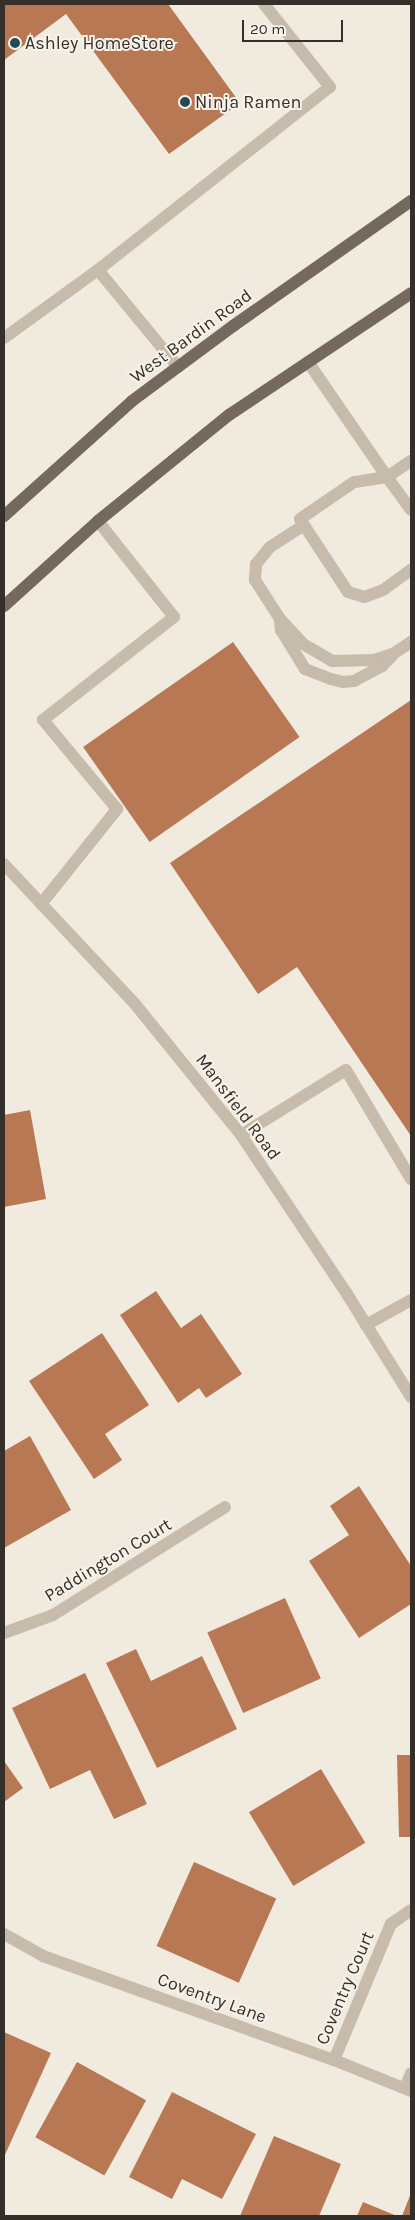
<!DOCTYPE html>
<html>
<head>
<meta charset="utf-8">
<style>
  body { margin:0 }
  #map { position:relative; width:415px; height:2220px; overflow:hidden; background:#f0eadf; font-family:Karla,sans-serif }
  div>[style] { position:absolute }
  [style*='--x'] { left:calc(var(--x)*1px); top:calc(var(--y)*1px); width:calc(var(--w)*1px); rotate:calc(var(--a)*1deg) }
  .building>* { inset:0; background:#b87854; transform-origin:0 0 }
  .minor>* { height:12px; margin:-6px; padding:0 6px; transform-origin:6px; border-radius:6px; background:#c7bbac }
  .major>* { height:12px; margin:-6px; padding:0 6px; transform-origin:6px; border-radius:6px; background:#75685d }
  .dots>* { width:14px; height:14px; translate:-50% -50%; box-sizing:border-box; border:2px solid #f8f3ea; border-radius:50% }
  span { translate:-50% -50%; white-space:nowrap; text-align:center; line-height:1.15; -webkit-text-stroke:4px #f8f3ea; paint-order:stroke }
  .poi-label { font-size:18px; color:#352f2a }
  .left { translate:0 -50%; text-align:left }
  .street-label { font-size:18px; color:#352f2a }
  .frame { position:absolute; inset:0; border:5px solid #352f2a; pointer-events:none }
  .scale { position:absolute; left:242px; top:20px; width:101px; height:22px; box-sizing:border-box; border:2px solid #352f2a; border-top:0; padding-left:6px; font-size:15px; line-height:18px; white-space:nowrap; color:#352f2a; -webkit-text-stroke:4px #f8f3ea; paint-order:stroke }
</style>
</head>
<body>
<div id="map">
  <div class="building">
    <div style="clip-path:polygon(4px 4px,168px 4px,240px 103px,169px 154px,66px 14px,4px 60px)"></div>
    <div style="left:233px;top:642px;width:116px;height:183px;rotate:55deg"></div>
    <div style="clip-path:polygon(411px 700px,411px 1136px,297px 967px,258px 994px,170px 863px)"></div>
    <div style="clip-path:polygon(30px 1110px,46px 1199px,4px 1207px,4px 1115px)"></div>
    <div style="clip-path:polygon(156px 1291px,181px 1328px,201px 1314px,242px 1374px,206px 1398px,199px 1388px,178px 1403px,120px 1315px)"></div>
    <div style="clip-path:polygon(102px 1333px,149px 1405px,105px 1434px,122px 1460px,94px 1479px,29px 1381px)"></div>
    <div style="clip-path:polygon(30px 1436px,71px 1510px,4px 1548px,4px 1451px)"></div>
    <div style="clip-path:polygon(359px 1486px,411px 1566px,411px 1604px,359px 1638px,309px 1561px,349px 1535px,330px 1506px)"></div>
    <div style="left:285px;top:1598px;width:88px;height:85px;rotate:66deg"></div>
    <div style="clip-path:polygon(136px 1649px,151px 1681px,202px 1656px,237px 1729px,157px 1768px,106px 1663px)"></div>
    <div style="clip-path:polygon(85px 1673px,147px 1804px,114px 1819px,90px 1770px,50px 1789px,12px 1708px)"></div>
    <div style="clip-path:polygon(397px 1755px,411px 1755px,411px 1837px,399px 1837px)"></div>
    <div style="clip-path:polygon(4px 1761px,23px 1788px,4px 1802px)"></div>
    <div style="left:321px;top:1769px;width:86px;height:84px;rotate:59deg"></div>
    <div style="left:194px;top:1862px;width:90px;height:92px;rotate:24deg"></div>
    <div style="clip-path:polygon(4px 2032px,51px 2053px,4px 2157px)"></div>
    <div style="left:77px;top:2062px;width:79px;height:86px;rotate:29deg"></div>
    <div style="clip-path:polygon(172px 2092px,256px 2134px,222px 2199px,182px 2179px,172px 2199px,129px 2177px)"></div>
    <div style="clip-path:polygon(274px 2136px,341px 2164px,319px 2216px,240px 2216px)"></div>
    <div style="clip-path:polygon(411px 2193px,411px 2216px,402px 2216px)"></div>
    <div style="clip-path:polygon(363px 2202px,397px 2216px,357px 2216px)"></div>
  </div>
  <div class="minor">
    <div style="--x:98;--y:270;--w:126;--a:50.5"></div>
    <div style="--x:4;--y:338;--w:116;--a:-35.9"></div>
    <div style="--x:98;--y:270;--w:295;--a:-38.3"></div>
    <div style="--x:330;--y:87;--w:106;--a:-128.5"></div>
    <div style="--x:308;--y:362;--w:140;--a:55.5"></div>
    <div style="--x:387;--y:477;--w:29;--a:-34"></div>
    <div style="--x:411;--y:510;--w:41;--a:-126"></div>
    <div style="--x:387;--y:477;--w:33;--a:171"></div>
    <div style="--x:354;--y:482;--w:65;--a:145.6"></div>
    <div style="--x:300;--y:519;--w:87;--a:56.7"></div>
    <div style="--x:348;--y:592;--w:17;--a:17"></div>
    <div style="--x:364;--y:597;--w:20;--a:-20"></div>
    <div style="--x:383;--y:590;--w:34;--a:-36"></div>
    <div style="--x:304;--y:525;--w:40;--a:147.1"></div>
    <div style="--x:270;--y:547;--w:22;--a:129"></div>
    <div style="--x:256;--y:564;--w:16;--a:94"></div>
    <div style="--x:255;--y:580;--w:46;--a:57.3"></div>
    <div style="--x:280;--y:619;--w:34;--a:47"></div>
    <div style="--x:303;--y:644;--w:34;--a:30"></div>
    <div style="--x:332;--y:661;--w:42;--a:-1.4"></div>
    <div style="--x:374;--y:660;--w:20;--a:-18"></div>
    <div style="--x:393;--y:654;--w:22;--a:-34"></div>
    <div style="--x:280;--y:619;--w:11;--a:85"></div>
    <div style="--x:281;--y:630;--w:46;--a:58.4"></div>
    <div style="--x:305;--y:669;--w:28;--a:21"></div>
    <div style="--x:331;--y:679;--w:12;--a:14"></div>
    <div style="--x:343;--y:682;--w:11;--a:-5"></div>
    <div style="--x:354;--y:681;--w:32;--a:-28"></div>
    <div style="--x:382;--y:666;--w:14;--a:-45"></div>
    <div style="--x:4;--y:864;--w:192;--a:46.9"></div>
    <div style="--x:135;--y:1004;--w:169;--a:51"></div>
    <div style="--x:241;--y:1135;--w:191;--a:56.3"></div>
    <div style="--x:347;--y:1294;--w:121;--a:58.1"></div>
    <div style="--x:41;--y:904;--w:122;--a:-51.3"></div>
    <div style="--x:117;--y:809;--w:116;--a:-129.7"></div>
    <div style="--x:43;--y:720;--w:167;--a:-38.2"></div>
    <div style="--x:174;--y:617;--w:122;--a:-128.4"></div>
    <div style="--x:241;--y:1135;--w:123;--a:-31.8"></div>
    <div style="--x:346;--y:1070;--w:127;--a:59.2"></div>
    <div style="--x:366;--y:1325;--w:51;--a:-29.1"></div>
    <div style="--x:4;--y:1633;--w:52;--a:-20.2"></div>
    <div style="--x:53;--y:1615;--w:203;--a:-32.1"></div>
    <div style="--x:4;--y:1934;--w:45;--a:29.4"></div>
    <div style="--x:43;--y:1956;--w:309;--a:19.7"></div>
    <div style="--x:334;--y:2060;--w:83;--a:21.9"></div>
    <div style="--x:334;--y:2060;--w:147;--a:-67.3"></div>
    <div style="--x:391;--y:1924;--w:24;--a:-35"></div>
    <div style="--x:405;--y:2088;--w:16;--a:-68"></div>
  </div>
  <div class="major">
    <div style="--x:4;--y:516;--w:172;--a:-41.9"></div>
    <div style="--x:132;--y:401;--w:126;--a:-36.6"></div>
    <div style="--x:233;--y:326;--w:218;--a:-35.1"></div>
    <div style="--x:4;--y:606;--w:127;--a:-42.1"></div>
    <div style="--x:98;--y:521;--w:169;--a:-39"></div>
    <div style="--x:229;--y:415;--w:219;--a:-33.8"></div>
  </div>
  <div class="dots">
    <div style="left:15px;top:43px;background:#244a52"></div>
    <div style="left:185px;top:102px;background:#244a52"></div>
  </div>
  <div class="poi-label">
    <span class="left" style="left:25px;top:43px">Ashley HomeStore</span>
    <span class="left" style="left:195px;top:102px">Ninja Ramen</span>
  </div>
  <div class="street-label">
    <span style="left:191px;top:336px;rotate:-36deg">West Bardin Road</span>
    <span style="left:238px;top:1107px;rotate:53deg">Mansfield Road</span>
    <span style="left:108px;top:1560px;rotate:-31deg">Paddington Court</span>
    <span style="left:345px;top:1988px;rotate:-67deg">Coventry Court</span>
    <span style="left:212px;top:1998px;rotate:20deg">Coventry Lane</span>
  </div>
  <div class="frame"></div>
  <div class="scale">20 m</div>
</div>
</body>
</html>
